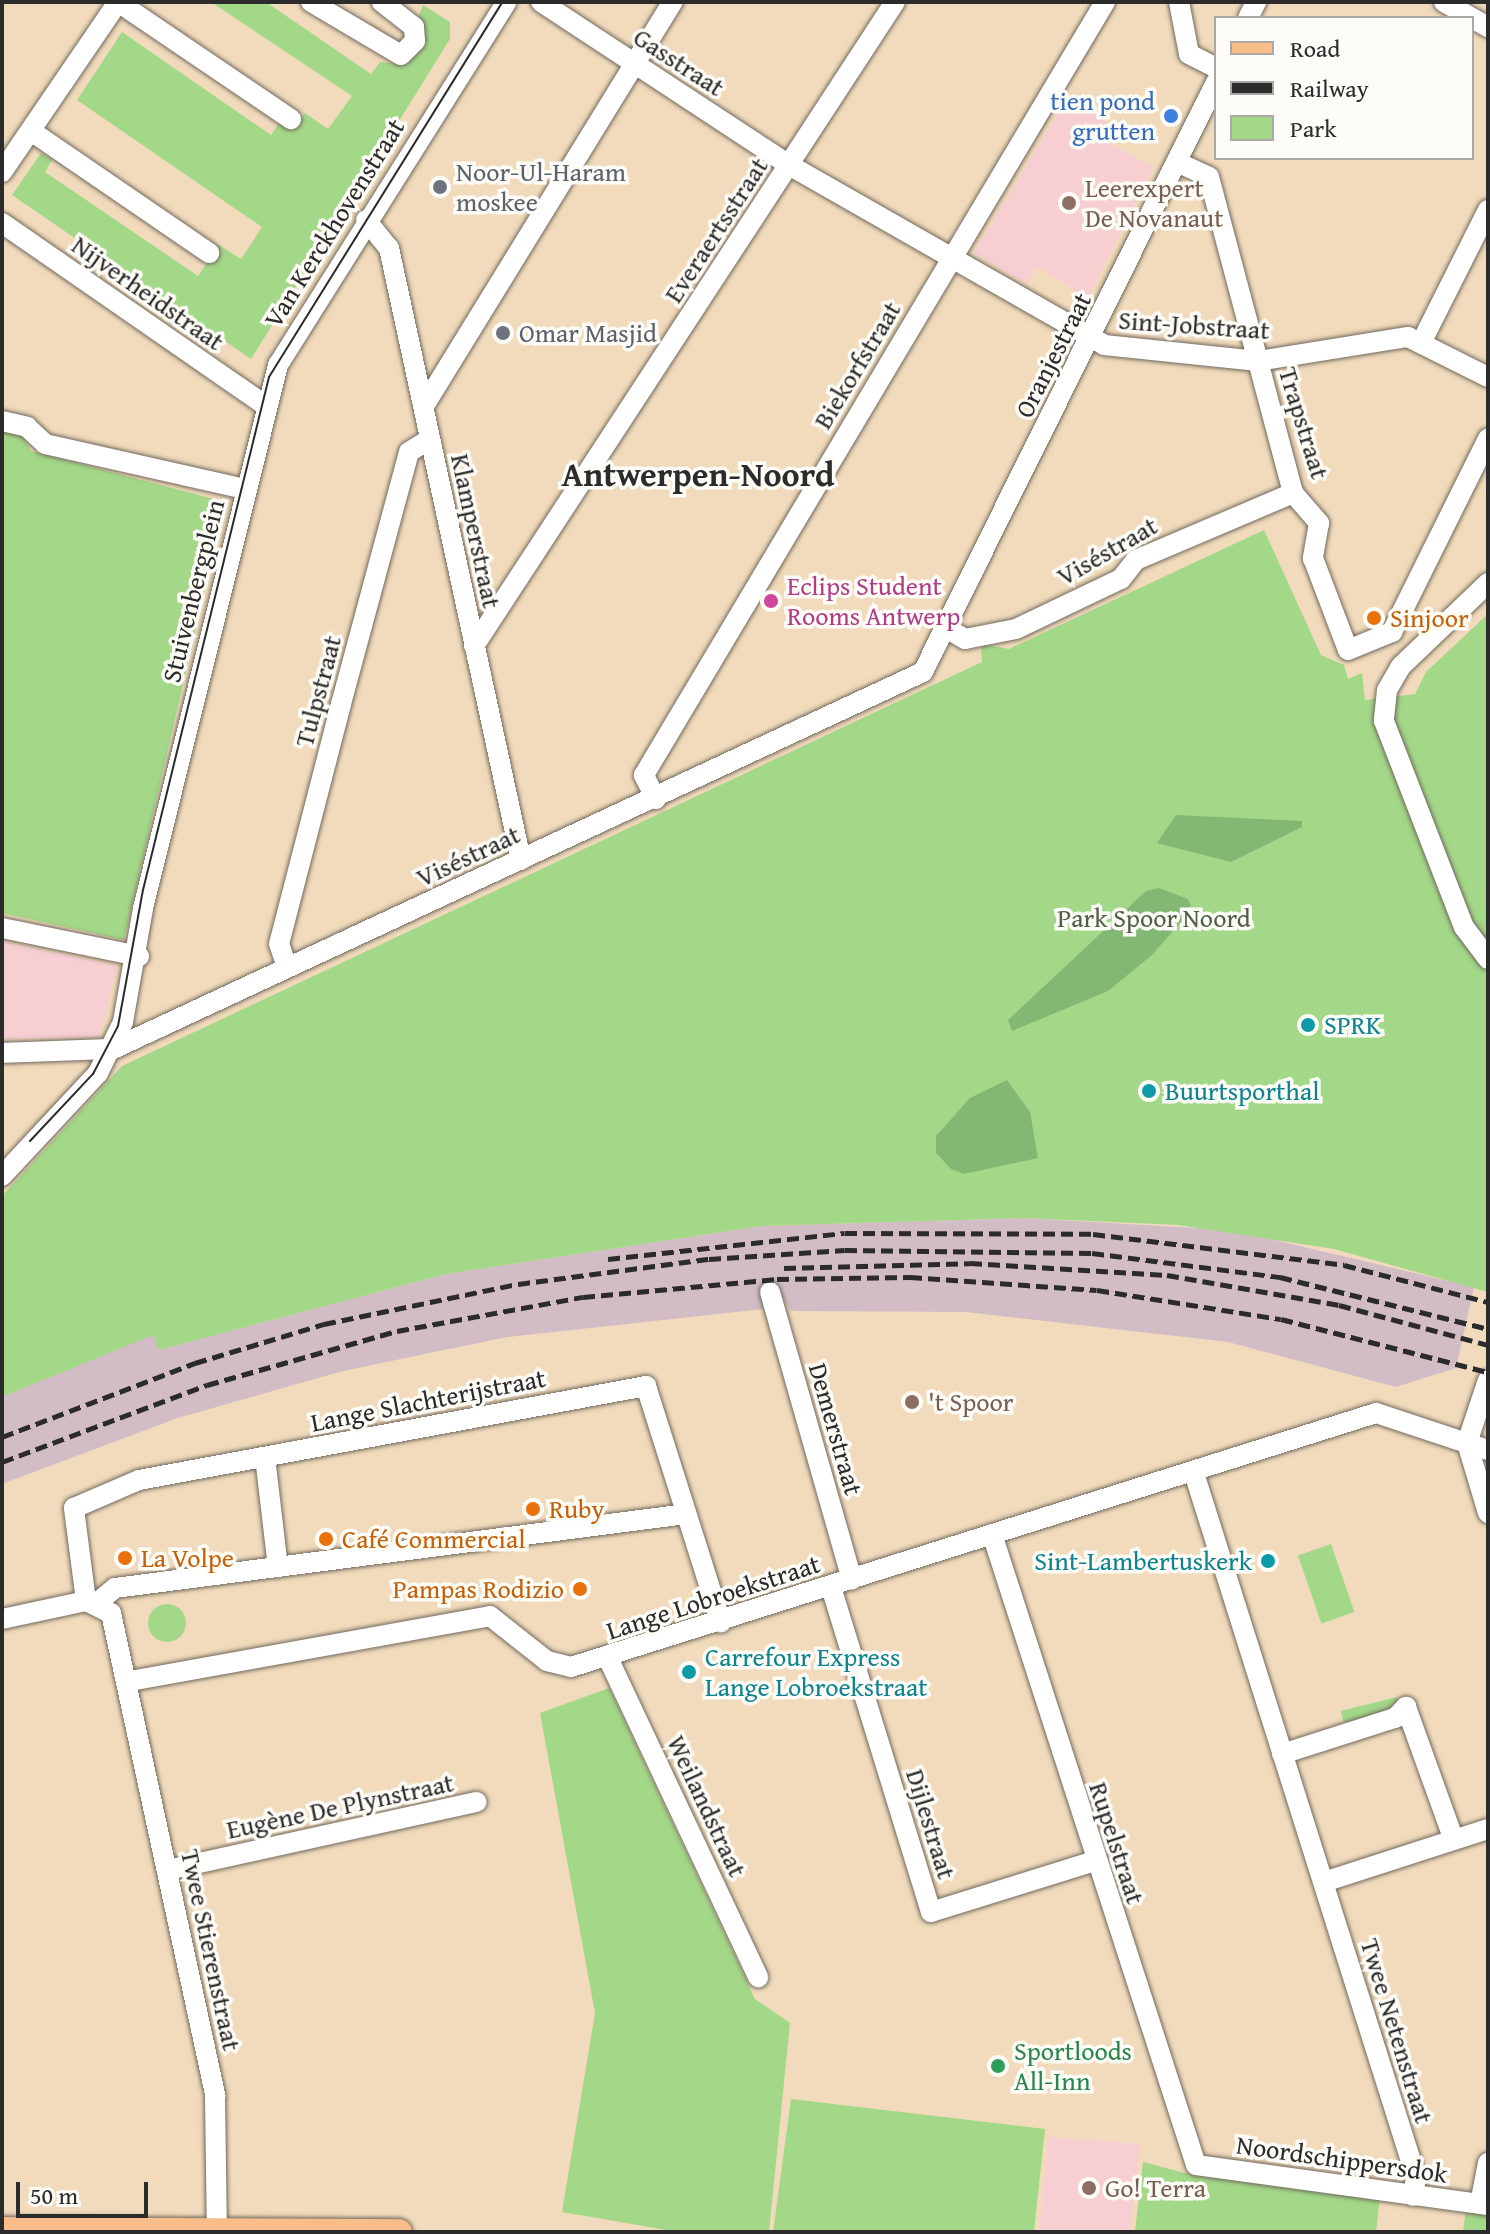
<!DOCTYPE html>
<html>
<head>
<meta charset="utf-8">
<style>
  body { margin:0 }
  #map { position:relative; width:1490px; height:2234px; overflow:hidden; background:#f2dbbc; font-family:"Gentium Book Plus",serif }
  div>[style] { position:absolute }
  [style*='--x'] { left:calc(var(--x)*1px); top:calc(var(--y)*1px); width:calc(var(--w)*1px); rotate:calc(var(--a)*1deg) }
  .built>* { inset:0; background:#f7cfd2 }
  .industrial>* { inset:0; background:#d2bdc6 }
  .green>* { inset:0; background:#a3d888; transform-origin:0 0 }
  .round { border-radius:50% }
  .forest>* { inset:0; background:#82b874 }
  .roads { filter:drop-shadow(0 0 2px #71695e) drop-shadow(0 0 2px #71695e) }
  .minor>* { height:20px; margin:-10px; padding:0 10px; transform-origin:10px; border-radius:10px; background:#fff }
  .major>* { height:26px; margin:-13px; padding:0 13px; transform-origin:13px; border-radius:13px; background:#f8bd89 }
  .tram>* { height:2px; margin:-1px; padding:0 1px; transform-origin:1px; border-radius:1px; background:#2b2b2b }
  .rail>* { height:5px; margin-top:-2.5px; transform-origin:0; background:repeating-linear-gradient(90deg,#2b2b2b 0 12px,transparent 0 18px) }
  .dots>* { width:22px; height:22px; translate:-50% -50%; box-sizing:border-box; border:4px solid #fdfcf7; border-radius:50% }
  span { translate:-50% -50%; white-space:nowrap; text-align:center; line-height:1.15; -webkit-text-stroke:7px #fdfcf7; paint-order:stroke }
  .street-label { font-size:26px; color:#2b2b2b }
  .shop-label { font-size:26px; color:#366cbe }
  .right { translate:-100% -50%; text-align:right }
  .worship-label { font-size:26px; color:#5b616d }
  .left { translate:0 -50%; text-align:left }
  .education-label { font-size:26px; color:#785e54 }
  .hotel-label { font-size:26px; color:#b23c85 }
  .food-label { font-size:26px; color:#c56008 }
  .park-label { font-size:26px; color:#4f5f47 }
  .culture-label { font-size:26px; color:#0d838f }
  .leisure-label { font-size:26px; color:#27864d }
  .district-label { font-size:34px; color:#2b2b2b; font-weight:700 }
  .frame { position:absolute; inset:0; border:4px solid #2b2b2b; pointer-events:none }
  .legend { position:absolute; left:1214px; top:16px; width:260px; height:144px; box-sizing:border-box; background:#fdfcf7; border:2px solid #a9a8a5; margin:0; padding:10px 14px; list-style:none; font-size:24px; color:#2b2b2b }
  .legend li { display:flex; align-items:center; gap:16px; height:40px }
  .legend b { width:40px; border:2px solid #a9a8a5 }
  .scale { position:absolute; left:16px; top:2182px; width:132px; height:36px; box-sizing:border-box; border:4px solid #2b2b2b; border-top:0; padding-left:10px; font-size:24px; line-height:28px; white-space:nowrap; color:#2b2b2b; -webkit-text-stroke:6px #fdfcf7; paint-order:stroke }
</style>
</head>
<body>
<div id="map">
  <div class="built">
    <div style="clip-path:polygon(1067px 99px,1108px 123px,1100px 137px,1153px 168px,1088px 298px,1037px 267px,1027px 284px,974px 253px)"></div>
    <div style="clip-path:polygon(2px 941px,117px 966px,99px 1038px,2px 1039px)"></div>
    <div style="clip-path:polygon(1049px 2137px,1140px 2144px,1129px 2232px,1039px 2232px)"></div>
  </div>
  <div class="industrial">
    <div style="clip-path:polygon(1024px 1218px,1232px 1230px,1474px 1287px,1456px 1368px,1396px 1387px,1228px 1342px,966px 1312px,791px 1311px,778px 1290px,764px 1291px,763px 1309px,507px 1337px,343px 1371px,178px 1418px,2px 1484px,2px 1397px,154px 1334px,159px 1350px,446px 1274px,762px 1226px)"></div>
  </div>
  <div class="green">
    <div style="clip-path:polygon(211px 2px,266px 2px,371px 74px,380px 62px,401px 64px,423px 5px,450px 22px,450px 39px,251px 359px,12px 195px,41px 153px,52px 160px,45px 172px,198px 276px,219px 245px,241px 259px,262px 227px,77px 100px,122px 32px,271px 135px,279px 123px,292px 131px,305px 113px,328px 129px,352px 96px)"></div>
    <div style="clip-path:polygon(2px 429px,21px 433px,31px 451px,225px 502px,124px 940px,2px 913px)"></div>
    <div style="clip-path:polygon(1264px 530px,1321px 655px,1344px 665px,1348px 679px,1362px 673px,1365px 700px,1415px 694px,1426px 672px,1488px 614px,1488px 1292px,1334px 1249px,1178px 1225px,1024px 1218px,762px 1226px,446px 1274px,159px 1350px,153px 1335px,2px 1397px,2px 1196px,122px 1066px,982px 662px,981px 644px,1009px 649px)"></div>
    <div style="left:1331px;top:1544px;width:72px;height:35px;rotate:71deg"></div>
    <div class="round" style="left:148px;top:1604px;width:38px;height:38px"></div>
    <div style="clip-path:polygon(609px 1688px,755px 1999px,790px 2023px,769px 2232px,678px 2232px,562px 2212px,595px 2013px,540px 1713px)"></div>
    <div style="left:1397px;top:1697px;width:12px;height:58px;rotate:76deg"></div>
    <div style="clip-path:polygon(791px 2099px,1045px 2129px,1034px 2232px,773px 2232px)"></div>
    <div style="clip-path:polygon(1143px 2162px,1185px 2173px,1380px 2197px,1376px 2232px,1135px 2232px)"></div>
    <div style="clip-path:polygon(1466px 2208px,1488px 2212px,1488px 2232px,1463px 2232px)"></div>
  </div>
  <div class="forest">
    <div style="clip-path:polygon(1176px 815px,1302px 821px,1302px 827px,1231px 862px,1157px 843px)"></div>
    <div style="clip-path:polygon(1159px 888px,1188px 899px,1192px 909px,1152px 955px,1108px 991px,1012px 1031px,1008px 1020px,1146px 891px)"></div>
    <div style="clip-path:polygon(1007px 1080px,1030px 1112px,1038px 1158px,964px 1174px,951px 1169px,936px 1153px,936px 1136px,970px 1098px)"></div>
  </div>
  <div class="roads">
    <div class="minor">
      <div style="--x:118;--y:2;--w:209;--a:34.1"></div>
      <div style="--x:311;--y:2;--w:104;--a:30.5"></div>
      <div style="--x:401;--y:55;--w:20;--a:-45"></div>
      <div style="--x:415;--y:41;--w:14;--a:-94"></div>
      <div style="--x:414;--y:27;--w:41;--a:-142"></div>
      <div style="--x:541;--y:2;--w:297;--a:33.3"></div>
      <div style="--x:789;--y:165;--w:363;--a:29.7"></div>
      <div style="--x:1104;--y:345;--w:155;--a:5.9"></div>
      <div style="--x:1258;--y:361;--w:152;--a:-9.1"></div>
      <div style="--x:1408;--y:337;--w:89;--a:26.6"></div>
      <div style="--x:1179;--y:2;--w:53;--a:79.1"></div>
      <div style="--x:1189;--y:54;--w:30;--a:27"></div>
      <div style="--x:1444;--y:2;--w:51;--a:29.6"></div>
      <div style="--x:1248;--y:18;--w:18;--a:-63"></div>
      <div style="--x:31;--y:131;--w:216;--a:34.4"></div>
      <div style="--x:1177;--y:162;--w:35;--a:25"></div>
      <div style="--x:1209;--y:177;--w:327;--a:75.1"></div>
      <div style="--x:1293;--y:493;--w:40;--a:49"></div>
      <div style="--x:1319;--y:523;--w:36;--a:100"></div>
      <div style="--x:1313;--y:558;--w:98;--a:69.2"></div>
      <div style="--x:1348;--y:650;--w:48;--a:-22.2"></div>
      <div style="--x:1392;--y:632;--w:216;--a:-63.6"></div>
      <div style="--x:2;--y:172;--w:206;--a:-55.7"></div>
      <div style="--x:366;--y:220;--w:36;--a:51"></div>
      <div style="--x:389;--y:248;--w:626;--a:77.83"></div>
      <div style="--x:2;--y:223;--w:320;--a:34.7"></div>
      <div style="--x:1421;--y:343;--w:149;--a:-63.3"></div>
      <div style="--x:424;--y:406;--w:475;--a:-58.4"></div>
      <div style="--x:2;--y:421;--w:26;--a:13"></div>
      <div style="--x:27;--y:427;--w:25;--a:43"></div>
      <div style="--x:45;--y:444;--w:205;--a:12.7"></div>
      <div style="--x:1488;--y:583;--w:120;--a:136.3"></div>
      <div style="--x:1401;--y:666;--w:28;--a:120"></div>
      <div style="--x:1387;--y:690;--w:31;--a:96"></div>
      <div style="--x:1384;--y:721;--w:221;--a:68.8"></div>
      <div style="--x:1464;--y:927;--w:40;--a:53"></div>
      <div style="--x:946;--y:628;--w:22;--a:30"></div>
      <div style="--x:965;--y:639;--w:52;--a:-11.1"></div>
      <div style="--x:1016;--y:629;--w:116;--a:-25.5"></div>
      <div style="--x:1121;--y:579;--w:24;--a:-52"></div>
      <div style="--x:1136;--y:560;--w:171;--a:-23.1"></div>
      <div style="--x:474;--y:646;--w:769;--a:-56.83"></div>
      <div style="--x:656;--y:799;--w:27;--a:-117"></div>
      <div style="--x:644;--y:775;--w:900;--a:-59.19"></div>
      <div style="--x:2;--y:928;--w:140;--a:11.6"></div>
      <div style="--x:287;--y:967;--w:24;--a:-109"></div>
      <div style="--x:279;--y:944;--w:248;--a:-75.5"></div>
      <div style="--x:341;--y:704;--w:261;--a:-74.9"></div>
      <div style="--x:409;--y:452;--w:25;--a:-32"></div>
      <div style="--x:2;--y:1053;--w:111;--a:-2.1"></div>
      <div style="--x:113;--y:1049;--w:893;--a:-24.96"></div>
      <div style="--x:923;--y:672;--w:659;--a:-63.59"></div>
      <div style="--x:2;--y:1176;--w:141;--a:-47"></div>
      <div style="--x:98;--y:1073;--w:57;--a:-63.9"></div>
      <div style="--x:123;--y:1022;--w:116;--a:-80"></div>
      <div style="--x:143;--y:908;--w:560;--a:-76.04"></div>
      <div style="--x:278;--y:365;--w:429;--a:-57.8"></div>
      <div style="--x:770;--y:1292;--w:299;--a:74.1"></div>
      <div style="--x:1467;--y:1443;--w:73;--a:73.3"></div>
      <div style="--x:1467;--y:1443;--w:66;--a:-71.6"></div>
      <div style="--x:265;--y:1457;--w:111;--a:83.3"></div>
      <div style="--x:1194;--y:1473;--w:738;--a:72.5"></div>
      <div style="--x:1416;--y:2177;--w:19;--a:99"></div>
      <div style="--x:992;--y:1534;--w:663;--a:72.08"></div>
      <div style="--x:1196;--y:2165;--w:295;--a:7.8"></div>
      <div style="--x:831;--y:1587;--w:340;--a:72.9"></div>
      <div style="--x:931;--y:1912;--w:172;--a:-17.3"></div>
      <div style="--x:86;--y:1601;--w:94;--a:-97.4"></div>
      <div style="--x:74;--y:1508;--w:71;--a:-23.3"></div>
      <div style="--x:139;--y:1480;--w:516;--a:-10.5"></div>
      <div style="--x:646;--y:1386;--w:248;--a:72.4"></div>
      <div style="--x:97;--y:1603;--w:23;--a:-40"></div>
      <div style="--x:115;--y:1588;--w:576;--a:-7.38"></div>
      <div style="--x:2;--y:1619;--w:86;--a:-12.1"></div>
      <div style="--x:86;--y:1601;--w:28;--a:26"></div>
      <div style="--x:111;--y:1613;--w:494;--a:77.8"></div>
      <div style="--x:215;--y:2096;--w:136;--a:89.2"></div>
      <div style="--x:608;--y:1658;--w:353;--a:64.8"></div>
      <div style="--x:130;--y:1681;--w:366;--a:-10.2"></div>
      <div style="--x:490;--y:1616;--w:73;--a:38.3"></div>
      <div style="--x:547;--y:1661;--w:25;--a:14"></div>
      <div style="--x:571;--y:1667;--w:844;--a:-17.51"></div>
      <div style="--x:1376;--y:1413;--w:118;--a:18.3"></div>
      <div style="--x:1282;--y:1754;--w:119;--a:-17.7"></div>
      <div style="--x:1395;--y:1718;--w:16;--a:-45"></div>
      <div style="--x:1406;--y:1707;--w:141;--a:70.2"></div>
      <div style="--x:167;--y:1870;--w:317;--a:-12.4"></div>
      <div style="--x:1324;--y:1882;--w:172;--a:-17.9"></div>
      <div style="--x:1480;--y:2204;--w:42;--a:-79"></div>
    </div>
    <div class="major">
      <div style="--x:2;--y:2230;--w:397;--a:0.3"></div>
    </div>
  </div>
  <div class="tram">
    <div style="--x:30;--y:1141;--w:92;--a:-46.8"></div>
    <div style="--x:93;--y:1074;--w:54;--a:-62.5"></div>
    <div style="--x:118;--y:1026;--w:138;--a:-79.6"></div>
    <div style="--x:143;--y:890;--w:528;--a:-76.2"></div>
    <div style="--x:269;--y:377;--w:441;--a:-58.1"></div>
  </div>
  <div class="rail">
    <div style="--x:608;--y:1259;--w:238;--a:-6.3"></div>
    <div style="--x:845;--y:1233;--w:248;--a:0.2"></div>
    <div style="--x:1093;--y:1234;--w:253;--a:7"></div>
    <div style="--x:1344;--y:1265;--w:149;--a:14.4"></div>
    <div style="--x:784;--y:1268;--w:186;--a:-1.5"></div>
    <div style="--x:970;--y:1263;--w:197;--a:3.5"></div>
    <div style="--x:1167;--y:1275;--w:175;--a:9.9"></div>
    <div style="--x:1339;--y:1305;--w:154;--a:15"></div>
    <div style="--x:2;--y:1437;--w:207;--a:-21"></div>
    <div style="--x:195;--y:1363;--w:135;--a:-16.8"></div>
    <div style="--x:324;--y:1324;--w:198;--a:-11.7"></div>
    <div style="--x:518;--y:1284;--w:193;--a:-7.5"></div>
    <div style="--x:709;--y:1259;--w:136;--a:-3.8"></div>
    <div style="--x:845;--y:1250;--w:247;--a:0.7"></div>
    <div style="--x:1092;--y:1253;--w:190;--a:7.3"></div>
    <div style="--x:1280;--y:1277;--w:214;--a:14"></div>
    <div style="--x:2;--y:1462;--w:219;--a:-20.6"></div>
    <div style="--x:207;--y:1385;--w:198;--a:-15.9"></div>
    <div style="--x:397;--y:1331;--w:189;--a:-10.4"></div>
    <div style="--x:583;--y:1297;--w:195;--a:-5.3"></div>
    <div style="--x:777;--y:1279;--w:133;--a:-0.9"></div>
    <div style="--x:910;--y:1277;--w:187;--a:4"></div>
    <div style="--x:1097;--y:1290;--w:186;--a:9"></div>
    <div style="--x:1281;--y:1319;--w:214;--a:14.4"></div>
  </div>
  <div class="dots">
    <div style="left:1171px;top:116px;background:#3f7fe0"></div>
    <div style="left:440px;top:187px;background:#6b7280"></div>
    <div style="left:1069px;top:203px;background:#8d6e63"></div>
    <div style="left:503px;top:333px;background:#6b7280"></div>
    <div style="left:771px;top:601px;background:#d1479c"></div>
    <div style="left:1374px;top:618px;background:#e8710a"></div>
    <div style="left:1308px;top:1025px;background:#0f9aa8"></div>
    <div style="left:1149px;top:1091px;background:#0f9aa8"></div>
    <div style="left:912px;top:1402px;background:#8d6e63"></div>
    <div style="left:533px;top:1509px;background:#e8710a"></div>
    <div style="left:326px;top:1539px;background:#e8710a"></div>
    <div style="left:125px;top:1558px;background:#e8710a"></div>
    <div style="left:1268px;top:1561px;background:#0f9aa8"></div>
    <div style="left:580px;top:1589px;background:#e8710a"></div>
    <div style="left:689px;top:1672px;background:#0f9aa8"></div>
    <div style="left:998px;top:2066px;background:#2e9e5b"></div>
    <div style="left:1089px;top:2188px;background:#8d6e63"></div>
  </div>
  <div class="street-label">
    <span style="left:679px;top:62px;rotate:33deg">Gasstraat</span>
    <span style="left:334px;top:223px;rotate:-58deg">Van Kerckhovenstraat</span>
    <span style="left:716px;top:230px;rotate:-57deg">Everaertsstraat</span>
    <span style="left:148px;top:293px;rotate:35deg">Nijverheidstraat</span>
    <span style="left:1194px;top:325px;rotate:4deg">Sint-Jobstraat</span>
    <span style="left:1053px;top:355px;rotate:-63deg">Oranjestraat</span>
    <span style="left:857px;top:365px;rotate:-59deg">Biekorfstraat</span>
    <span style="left:1304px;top:423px;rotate:73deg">Trapstraat</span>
    <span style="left:476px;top:531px;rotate:78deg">Klamperstraat</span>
    <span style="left:1107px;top:551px;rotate:-30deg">Viséstraat</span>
    <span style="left:193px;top:591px;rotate:-76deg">Stuivenbergplein</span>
    <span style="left:318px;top:691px;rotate:-75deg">Tulpstraat</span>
    <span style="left:468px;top:856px;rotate:-25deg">Viséstraat</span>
    <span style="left:428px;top:1400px;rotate:-11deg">Lange Slachterijstraat</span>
    <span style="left:836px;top:1429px;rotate:74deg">Demerstraat</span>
    <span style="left:713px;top:1597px;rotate:-18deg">Lange Lobroekstraat</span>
    <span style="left:340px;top:1806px;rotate:-12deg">Eugène De Plynstraat</span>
    <span style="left:707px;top:1806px;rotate:65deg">Weilandstraat</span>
    <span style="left:931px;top:1824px;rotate:73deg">Dijlestraat</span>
    <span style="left:1117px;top:1843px;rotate:72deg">Rupelstraat</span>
    <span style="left:211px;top:1950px;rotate:78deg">Twee Stierenstraat</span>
    <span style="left:1397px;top:2031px;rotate:73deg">Twee Netenstraat</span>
    <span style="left:1342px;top:2159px;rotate:8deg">Noordschippersdok</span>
  </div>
  <div class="shop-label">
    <span class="right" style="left:1155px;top:116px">tien pond<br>grutten</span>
  </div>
  <div class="worship-label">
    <span class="left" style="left:456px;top:187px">Noor-Ul-Haram<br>moskee</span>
    <span class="left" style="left:519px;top:333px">Omar Masjid</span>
  </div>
  <div class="education-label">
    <span class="left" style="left:1085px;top:203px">Leerexpert<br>De Novanaut</span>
    <span class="left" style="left:928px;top:1402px">'t Spoor</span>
    <span class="left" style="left:1105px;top:2188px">Go! Terra</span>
  </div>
  <div class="hotel-label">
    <span class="left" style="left:787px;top:601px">Eclips Student<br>Rooms Antwerp</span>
  </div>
  <div class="food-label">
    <span class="left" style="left:1390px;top:618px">Sinjoor</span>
    <span class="left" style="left:549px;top:1509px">Ruby</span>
    <span class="left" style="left:342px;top:1539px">Café Commercial</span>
    <span class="left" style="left:141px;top:1558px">La Volpe</span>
    <span class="right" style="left:564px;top:1589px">Pampas Rodizio</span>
  </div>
  <div class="park-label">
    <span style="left:1154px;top:918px">Park Spoor Noord</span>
  </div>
  <div class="culture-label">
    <span class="left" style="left:1324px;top:1025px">SPRK</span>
    <span class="left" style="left:1165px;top:1091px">Buurtsporthal</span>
    <span class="right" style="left:1252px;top:1561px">Sint-Lambertuskerk</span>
    <span class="left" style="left:705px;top:1672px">Carrefour Express<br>Lange Lobroekstraat</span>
  </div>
  <div class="leisure-label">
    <span class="left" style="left:1014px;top:2066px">Sportloods<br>All-Inn</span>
  </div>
  <div class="district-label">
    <span style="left:698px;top:474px">Antwerpen-Noord</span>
  </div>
  <div class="frame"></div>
  <ul class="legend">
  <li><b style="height:10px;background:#f8bd89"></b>Road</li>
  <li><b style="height:10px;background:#2b2b2b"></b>Railway</li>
  <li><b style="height:22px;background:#a3d888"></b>Park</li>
  </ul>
  <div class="scale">50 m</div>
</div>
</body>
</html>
